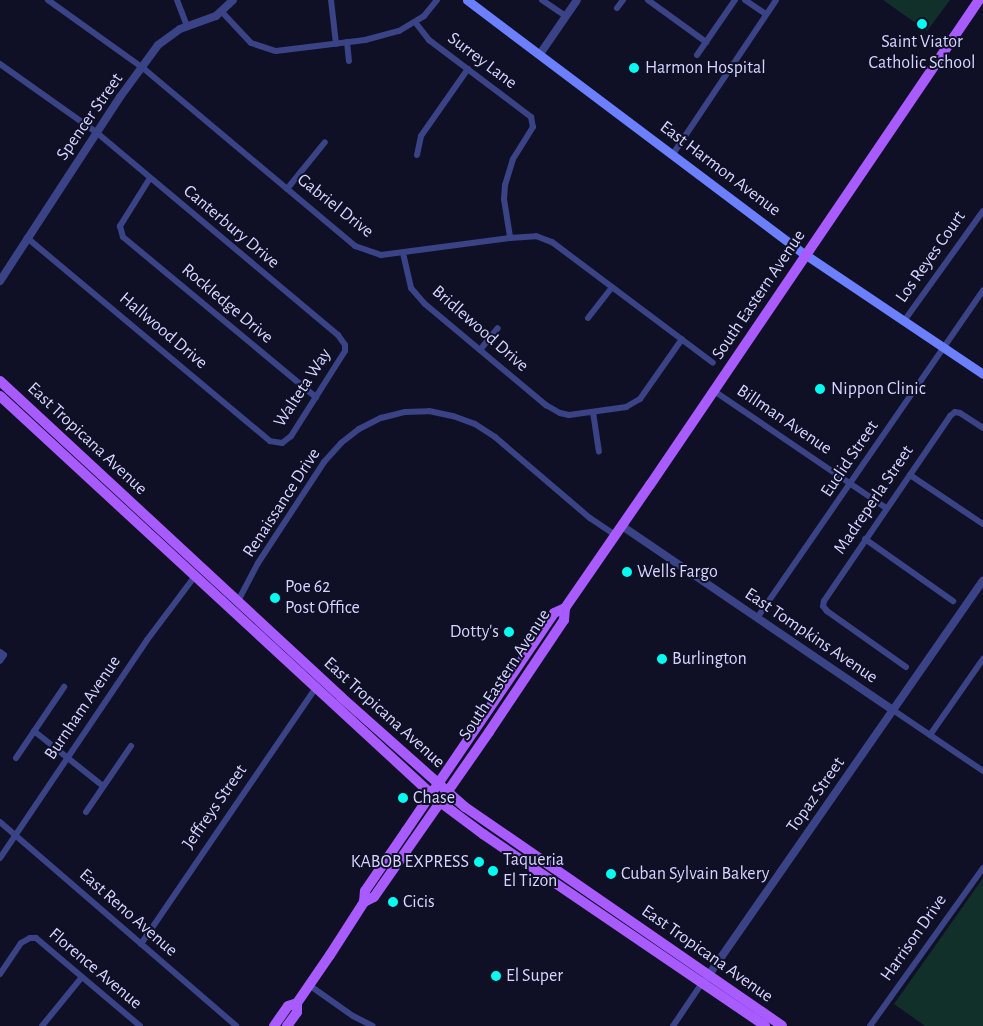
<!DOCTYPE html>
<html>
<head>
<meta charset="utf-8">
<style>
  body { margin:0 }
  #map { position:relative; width:983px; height:1026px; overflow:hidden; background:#0f0f26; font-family:"Alegreya Sans",sans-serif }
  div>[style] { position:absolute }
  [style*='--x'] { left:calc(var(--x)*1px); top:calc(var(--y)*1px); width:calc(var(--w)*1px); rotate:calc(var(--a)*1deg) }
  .green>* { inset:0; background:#12302a }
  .minor>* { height:6px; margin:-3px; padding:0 3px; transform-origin:3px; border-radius:3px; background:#3a4385 }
  .tertiary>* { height:8px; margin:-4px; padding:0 4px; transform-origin:4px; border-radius:4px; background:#3a4385 }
  .secondary>* { height:9px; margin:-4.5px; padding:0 4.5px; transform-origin:4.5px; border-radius:4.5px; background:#6b7fff }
  .primary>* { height:10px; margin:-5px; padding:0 5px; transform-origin:5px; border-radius:5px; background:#a85bff }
  .dots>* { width:14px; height:14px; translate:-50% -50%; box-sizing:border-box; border:2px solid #0f0f26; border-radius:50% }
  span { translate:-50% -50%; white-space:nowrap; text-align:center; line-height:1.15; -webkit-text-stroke:4px #0f0f26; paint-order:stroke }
  .poi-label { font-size:18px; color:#d4d6ff }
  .left { translate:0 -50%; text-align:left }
  .right { translate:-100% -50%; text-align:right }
  .street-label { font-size:18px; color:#d4d6ff }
</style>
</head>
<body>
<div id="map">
  <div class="green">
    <div style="clip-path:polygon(883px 0,950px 0,927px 31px)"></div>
    <div style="clip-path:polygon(983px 878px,983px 1026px,925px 1026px,894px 1004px)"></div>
  </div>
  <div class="minor">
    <div style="--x:48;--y:0;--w:117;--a:35.6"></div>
    <div style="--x:143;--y:68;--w:277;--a:40"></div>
    <div style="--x:355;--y:246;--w:28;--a:19"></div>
    <div style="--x:381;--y:255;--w:130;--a:-7.5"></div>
    <div style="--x:510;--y:238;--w:26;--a:-4"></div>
    <div style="--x:536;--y:236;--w:17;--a:21"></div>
    <div style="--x:552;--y:242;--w:201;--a:36.9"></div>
    <div style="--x:177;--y:0;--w:28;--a:69"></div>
    <div style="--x:331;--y:0;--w:44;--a:83.5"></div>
    <div style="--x:542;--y:0;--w:29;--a:34"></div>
    <div style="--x:648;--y:0;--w:72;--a:35.9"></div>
    <div style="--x:745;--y:0;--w:25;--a:34"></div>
    <div style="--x:617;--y:8;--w:10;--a:-53"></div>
    <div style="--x:222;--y:12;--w:42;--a:46.9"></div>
    <div style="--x:251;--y:43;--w:26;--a:18"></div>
    <div style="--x:276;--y:51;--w:90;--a:-7"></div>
    <div style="--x:365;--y:40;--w:35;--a:-15"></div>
    <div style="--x:399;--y:31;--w:29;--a:-31"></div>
    <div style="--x:424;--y:16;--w:21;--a:-51"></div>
    <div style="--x:415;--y:22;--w:23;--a:52"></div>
    <div style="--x:429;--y:40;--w:128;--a:37"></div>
    <div style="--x:531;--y:117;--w:10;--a:79"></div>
    <div style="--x:533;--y:127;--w:38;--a:122"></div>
    <div style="--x:513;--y:159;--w:27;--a:107"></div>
    <div style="--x:505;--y:185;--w:14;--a:94"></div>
    <div style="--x:504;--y:199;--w:39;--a:81"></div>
    <div style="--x:347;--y:42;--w:19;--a:84"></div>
    <div style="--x:697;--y:55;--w:67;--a:-55.4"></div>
    <div style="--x:0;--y:64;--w:118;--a:35.3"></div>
    <div style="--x:96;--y:132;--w:316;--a:40"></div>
    <div style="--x:338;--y:335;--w:12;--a:55"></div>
    <div style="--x:345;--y:345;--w:6;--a:90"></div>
    <div style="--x:345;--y:351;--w:101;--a:122.4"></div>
    <div style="--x:291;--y:436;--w:11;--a:142"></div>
    <div style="--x:282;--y:443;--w:12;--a:-171"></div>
    <div style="--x:270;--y:441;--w:317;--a:-140.1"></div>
    <div style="--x:673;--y:154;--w:185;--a:-56.2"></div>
    <div style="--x:417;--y:155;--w:19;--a:-78"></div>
    <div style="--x:421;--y:136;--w:82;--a:-55"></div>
    <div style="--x:150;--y:178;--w:57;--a:122"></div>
    <div style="--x:120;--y:226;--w:11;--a:75"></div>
    <div style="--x:123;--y:237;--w:251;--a:39.7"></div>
    <div style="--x:287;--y:189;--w:60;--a:-51"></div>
    <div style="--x:403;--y:253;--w:36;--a:77"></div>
    <div style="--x:411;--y:288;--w:21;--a:49"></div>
    <div style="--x:425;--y:304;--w:158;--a:39.9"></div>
    <div style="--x:546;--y:405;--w:16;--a:30"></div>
    <div style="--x:560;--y:413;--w:9;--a:13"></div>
    <div style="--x:569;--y:415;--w:58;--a:-8"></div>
    <div style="--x:626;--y:407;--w:16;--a:-30"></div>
    <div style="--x:640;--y:399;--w:73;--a:-55"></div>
    <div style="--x:588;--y:318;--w:39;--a:-52"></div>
    <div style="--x:904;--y:321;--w:135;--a:-54.3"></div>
    <div style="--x:480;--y:350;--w:28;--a:-51"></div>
    <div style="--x:714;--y:391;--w:208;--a:34.2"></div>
    <div style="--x:593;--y:412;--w:40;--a:81.5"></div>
    <div style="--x:910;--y:475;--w:88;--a:33.9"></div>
    <div style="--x:865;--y:539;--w:108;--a:35.2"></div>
    <div style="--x:238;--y:601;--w:43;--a:-62.2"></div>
    <div style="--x:258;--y:563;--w:121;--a:-56.8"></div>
    <div style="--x:324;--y:462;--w:25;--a:-48"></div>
    <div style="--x:341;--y:443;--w:23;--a:-38"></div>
    <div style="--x:359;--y:429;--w:25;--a:-27"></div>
    <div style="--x:381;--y:418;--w:25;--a:-14"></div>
    <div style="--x:405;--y:412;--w:24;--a:-2"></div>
    <div style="--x:429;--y:411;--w:25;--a:12"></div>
    <div style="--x:453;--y:416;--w:23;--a:20"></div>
    <div style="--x:475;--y:424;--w:24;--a:33"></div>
    <div style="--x:495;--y:437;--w:125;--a:40.5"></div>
    <div style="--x:590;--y:518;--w:30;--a:34"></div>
    <div style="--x:757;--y:618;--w:398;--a:-55.4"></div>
    <div style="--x:0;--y:652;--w:5;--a:37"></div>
    <div style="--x:4;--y:655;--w:7;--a:124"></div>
    <div style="--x:906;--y:667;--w:97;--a:-144.7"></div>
    <div style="--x:827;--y:611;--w:6;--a:-129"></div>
    <div style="--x:823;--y:606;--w:5;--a:-79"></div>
    <div style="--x:824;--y:601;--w:224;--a:-55.7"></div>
    <div style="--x:950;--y:416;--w:6;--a:-39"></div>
    <div style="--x:955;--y:412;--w:5;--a:11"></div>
    <div style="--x:960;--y:413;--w:27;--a:33"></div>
    <div style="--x:893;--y:710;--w:109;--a:34.1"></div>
    <div style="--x:34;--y:731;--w:88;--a:38.6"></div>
    <div style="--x:930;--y:735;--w:93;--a:-55.1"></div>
    <div style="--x:16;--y:758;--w:86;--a:-55.9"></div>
    <div style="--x:86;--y:812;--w:80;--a:-55.7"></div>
    <div style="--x:0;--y:822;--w:312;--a:40.8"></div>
    <div style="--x:0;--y:858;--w:263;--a:-56"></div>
    <div style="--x:147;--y:640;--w:80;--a:-53.1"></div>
    <div style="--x:141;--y:944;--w:309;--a:-55.7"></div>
    <div style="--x:0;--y:974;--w:37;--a:-56"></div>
    <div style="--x:21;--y:943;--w:10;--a:-29"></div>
    <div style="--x:30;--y:938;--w:6;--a:0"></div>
    <div style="--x:36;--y:938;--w:136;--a:40.2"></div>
    <div style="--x:309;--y:985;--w:54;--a:35.2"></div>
    <div style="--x:353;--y:1016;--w:22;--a:27"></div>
    <div style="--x:42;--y:1026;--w:63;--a:-50.8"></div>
    <div style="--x:673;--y:1026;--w:52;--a:-56"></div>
    <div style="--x:870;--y:1026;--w:194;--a:-54.4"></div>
  </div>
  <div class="tertiary">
    <div style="--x:540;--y:54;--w:65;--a:-55.6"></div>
    <div style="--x:0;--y:281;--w:220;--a:-56.9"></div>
    <div style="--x:120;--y:97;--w:64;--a:-53.8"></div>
    <div style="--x:158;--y:45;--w:27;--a:-36"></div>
    <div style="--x:180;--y:29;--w:38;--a:-20"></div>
    <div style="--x:216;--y:16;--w:23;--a:-43"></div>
    <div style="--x:622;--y:526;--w:328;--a:34.2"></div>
    <div style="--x:706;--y:979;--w:485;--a:-55.2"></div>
  </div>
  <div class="secondary">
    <div style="--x:467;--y:0;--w:424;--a:37"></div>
    <div style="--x:806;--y:255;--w:213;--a:33.9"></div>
  </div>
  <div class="primary">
    <div style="--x:0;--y:381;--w:465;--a:42.8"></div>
    <div style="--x:341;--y:697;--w:166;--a:41.6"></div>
    <div style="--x:465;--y:807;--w:385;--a:34.6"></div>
    <div style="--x:0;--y:396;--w:599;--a:42.7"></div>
    <div style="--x:440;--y:802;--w:54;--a:36.7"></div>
    <div style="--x:483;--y:834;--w:341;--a:34.2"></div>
    <div style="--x:364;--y:902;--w:11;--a:-27"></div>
    <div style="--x:374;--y:897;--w:201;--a:-55.1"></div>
    <div style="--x:489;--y:732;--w:135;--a:-56.2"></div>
    <div style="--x:564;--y:620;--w:12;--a:-85"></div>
    <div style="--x:274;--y:1026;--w:24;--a:-55"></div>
    <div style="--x:288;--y:1006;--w:9;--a:-18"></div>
    <div style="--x:297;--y:1003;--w:58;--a:-55.5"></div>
    <div style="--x:330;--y:955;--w:63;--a:-57.3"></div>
    <div style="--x:364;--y:902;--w:11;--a:-85"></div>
    <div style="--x:365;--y:891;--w:73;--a:-55.7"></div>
    <div style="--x:406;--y:831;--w:263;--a:-55.8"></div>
    <div style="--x:554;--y:613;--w:12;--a:-24"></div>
    <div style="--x:565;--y:608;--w:150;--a:-55.4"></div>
    <div style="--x:650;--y:485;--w:586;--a:-55.85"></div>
    <div style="--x:287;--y:1026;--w:17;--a:-54"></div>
    <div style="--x:297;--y:1012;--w:9;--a:-90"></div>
  </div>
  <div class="dots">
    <div style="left:922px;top:24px;background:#01fef0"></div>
    <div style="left:634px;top:68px;background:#01fef0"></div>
    <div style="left:820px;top:389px;background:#01fef0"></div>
    <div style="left:627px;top:572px;background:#01fef0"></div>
    <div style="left:275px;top:598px;background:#01fef0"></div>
    <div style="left:509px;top:632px;background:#01fef0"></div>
    <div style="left:662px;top:659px;background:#01fef0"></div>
    <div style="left:403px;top:798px;background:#01fef0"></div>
    <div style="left:479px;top:862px;background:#01fef0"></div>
    <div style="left:493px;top:871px;background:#01fef0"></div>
    <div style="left:611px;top:874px;background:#01fef0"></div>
    <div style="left:393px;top:902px;background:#01fef0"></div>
    <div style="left:496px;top:976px;background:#01fef0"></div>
  </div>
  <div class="poi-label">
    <span style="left:922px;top:53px">Saint Viator<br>Catholic School</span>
    <span class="left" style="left:645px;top:68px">Harmon Hospital</span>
    <span class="left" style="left:831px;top:389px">Nippon Clinic</span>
    <span class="left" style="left:637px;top:572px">Wells Fargo</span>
    <span class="left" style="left:285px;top:598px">Poe 62<br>Post Office</span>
    <span class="right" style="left:499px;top:632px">Dotty's</span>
    <span class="left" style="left:672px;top:659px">Burlington</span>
    <span class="left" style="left:413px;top:798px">Chase</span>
    <span class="left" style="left:503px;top:871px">Taqueria<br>El Tizon</span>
    <span class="right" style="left:469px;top:862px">KABOB EXPRESS</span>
    <span class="left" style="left:621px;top:874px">Cuban Sylvain Bakery</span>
    <span class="left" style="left:403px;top:902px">Cicis</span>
    <span class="left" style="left:506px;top:976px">El Super</span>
  </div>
  <div class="street-label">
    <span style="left:482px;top:61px;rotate:37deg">Surrey Lane</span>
    <span style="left:90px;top:117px;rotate:-55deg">Spencer Street</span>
    <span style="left:720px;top:169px;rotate:37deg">East Harmon Avenue</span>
    <span style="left:335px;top:206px;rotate:38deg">Gabriel Drive</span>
    <span style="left:231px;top:227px;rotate:40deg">Canterbury Drive</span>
    <span style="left:931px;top:257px;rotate:-55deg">Los Reyes Court</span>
    <span style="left:759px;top:295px;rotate:-56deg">South Eastern Avenue</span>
    <span style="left:227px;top:304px;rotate:40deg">Rockledge Drive</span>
    <span style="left:480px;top:329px;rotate:41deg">Bridlewood Drive</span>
    <span style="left:163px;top:331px;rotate:40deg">Hallwood Drive</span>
    <span style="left:303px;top:388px;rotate:-57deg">Walteta Way</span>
    <span style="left:784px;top:420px;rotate:34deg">Billman Avenue</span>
    <span style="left:87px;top:439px;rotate:43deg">East Tropicana Avenue</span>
    <span style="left:850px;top:459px;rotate:-56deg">Euclid Street</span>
    <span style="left:874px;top:500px;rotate:-56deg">Madreperla Street</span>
    <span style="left:282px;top:503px;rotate:-57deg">Renaissance Drive</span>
    <span style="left:811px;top:636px;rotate:34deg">East Tompkins Avenue</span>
    <span style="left:505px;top:675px;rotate:-57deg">South Eastern Avenue</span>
    <span style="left:83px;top:708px;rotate:-56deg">Burnham Avenue</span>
    <span style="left:384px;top:713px;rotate:42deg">East Tropicana Avenue</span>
    <span style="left:816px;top:795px;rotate:-55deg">Topaz Street</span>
    <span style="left:215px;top:807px;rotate:-55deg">Jeffreys Street</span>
    <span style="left:128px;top:913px;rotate:41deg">East Reno Avenue</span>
    <span style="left:914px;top:938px;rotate:-55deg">Harrison Drive</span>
    <span style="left:707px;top:954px;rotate:35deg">East Tropicana Avenue</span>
    <span style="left:95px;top:969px;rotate:40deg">Florence Avenue</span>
  </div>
</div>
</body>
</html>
